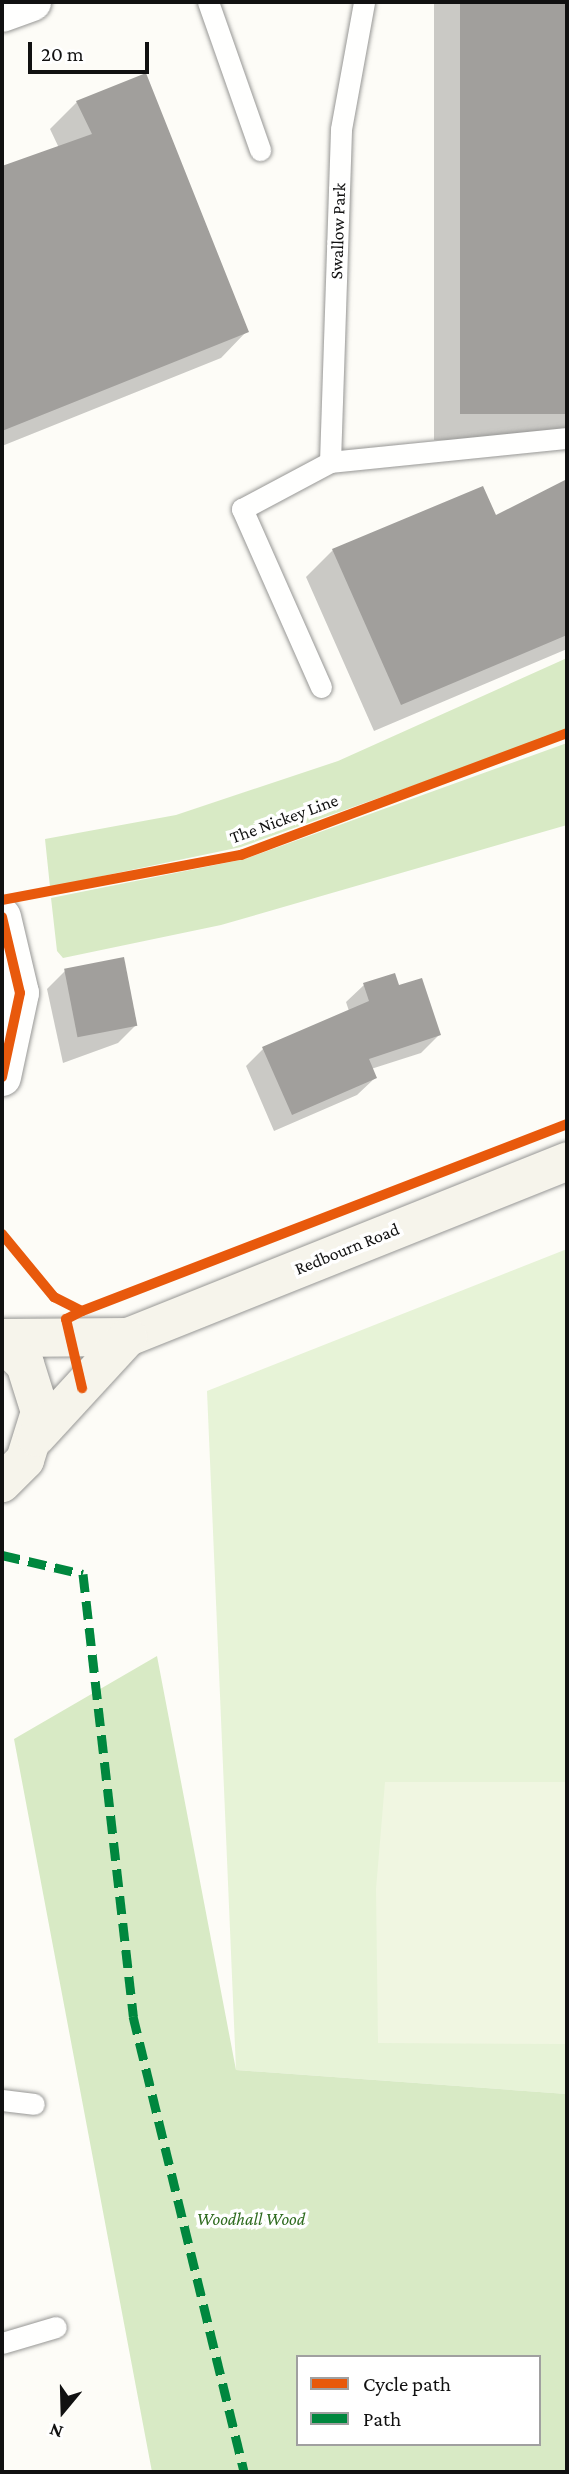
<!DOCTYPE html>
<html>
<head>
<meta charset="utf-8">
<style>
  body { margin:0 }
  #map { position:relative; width:569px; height:2474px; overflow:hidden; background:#fdfcf7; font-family:"Crimson Pro",serif }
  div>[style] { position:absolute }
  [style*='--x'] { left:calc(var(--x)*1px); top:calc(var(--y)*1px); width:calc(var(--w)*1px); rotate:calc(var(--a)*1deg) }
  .green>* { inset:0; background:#e7f3d7 }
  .forest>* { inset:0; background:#d8eac5 }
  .pitch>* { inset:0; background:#f0f6e1 }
  .shadow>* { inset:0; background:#0003; transform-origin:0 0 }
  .building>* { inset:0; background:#a19f9c; transform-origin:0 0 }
  .roads { filter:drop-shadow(0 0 2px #979795) drop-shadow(0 0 2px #979795) }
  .lane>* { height:21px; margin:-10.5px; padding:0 10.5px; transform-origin:10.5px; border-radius:10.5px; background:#fffffe }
  .street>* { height:38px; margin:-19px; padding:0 19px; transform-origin:19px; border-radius:19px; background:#fffffe }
  .secondary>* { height:38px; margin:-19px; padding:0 19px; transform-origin:19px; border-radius:19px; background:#f6f4eb }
  .quiet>* { height:9px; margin-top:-4.5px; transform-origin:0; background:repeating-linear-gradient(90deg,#00873e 0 18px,transparent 0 27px) }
  .cycleway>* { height:10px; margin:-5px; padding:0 5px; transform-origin:5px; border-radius:5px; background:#e8590c }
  span { translate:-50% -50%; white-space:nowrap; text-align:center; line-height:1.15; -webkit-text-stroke:7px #fff; paint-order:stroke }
  .street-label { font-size:18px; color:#111 }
  .park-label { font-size:18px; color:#2f6b1f; font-style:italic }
  .frame { position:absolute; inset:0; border:4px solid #111; pointer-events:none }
  .legend { position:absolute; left:296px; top:2355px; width:245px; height:91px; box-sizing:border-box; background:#fff; border:2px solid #a0a0a0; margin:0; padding:9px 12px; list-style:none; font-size:21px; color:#111 }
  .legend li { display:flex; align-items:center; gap:14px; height:35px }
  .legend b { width:35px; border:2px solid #a0a0a0 }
  .north { position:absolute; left:28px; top:2376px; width:70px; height:70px; -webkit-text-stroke:5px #fff; paint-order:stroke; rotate:199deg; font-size:19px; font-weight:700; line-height:28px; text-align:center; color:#111 }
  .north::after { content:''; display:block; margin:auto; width:24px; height:32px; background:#111; clip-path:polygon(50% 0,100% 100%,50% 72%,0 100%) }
  .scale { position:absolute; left:28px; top:42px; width:121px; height:32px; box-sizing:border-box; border:4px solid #111; border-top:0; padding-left:9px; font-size:21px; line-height:24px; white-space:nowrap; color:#111; -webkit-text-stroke:5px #fff; paint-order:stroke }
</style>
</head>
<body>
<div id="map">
  <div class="green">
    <div style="clip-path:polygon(567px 1249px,567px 2094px,236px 2070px,207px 1391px)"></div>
  </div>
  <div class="forest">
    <div style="clip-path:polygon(567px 658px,567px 731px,241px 847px,50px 887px,45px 839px,176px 815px,338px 761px)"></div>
    <div style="clip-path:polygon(567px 743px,567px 825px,221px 925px,63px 958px,57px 951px,51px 898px,245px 859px)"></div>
    <div style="clip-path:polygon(evenodd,157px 1656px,236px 2070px,567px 2094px,567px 2472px,152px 2472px,14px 1739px,157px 1656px,298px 2357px,539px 2357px,539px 2444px,298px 2444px,298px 2357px)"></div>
  </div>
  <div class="pitch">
    <div style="clip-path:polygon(385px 1782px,567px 1782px,567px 2044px,378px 2043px,376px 1889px)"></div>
  </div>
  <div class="shadow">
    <div style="left:434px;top:2px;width:133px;height:438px"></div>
    <div style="clip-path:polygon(77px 102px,247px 331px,221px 358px,2px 446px,2px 168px,59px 148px,50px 129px)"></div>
    <div style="clip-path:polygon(565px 482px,567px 649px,374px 731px,306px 577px,333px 550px,495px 518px)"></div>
    <div style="clip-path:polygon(65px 971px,136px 1025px,118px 1043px,63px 1063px,47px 989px)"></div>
    <div style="clip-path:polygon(364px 985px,398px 987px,439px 1035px,421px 1053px,371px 1069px,375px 1078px,357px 1095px,274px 1131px,246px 1066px,263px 1049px,349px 1011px,346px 1002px)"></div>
  </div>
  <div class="building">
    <div style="left:460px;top:2px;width:107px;height:412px"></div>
    <div style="clip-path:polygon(146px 73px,249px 332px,2px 431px,2px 166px,92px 134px,76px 101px)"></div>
    <div style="clip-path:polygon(567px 479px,567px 635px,401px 705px,332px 549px,483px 486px,496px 515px)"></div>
    <div style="left:124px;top:957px;width:70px;height:61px;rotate:79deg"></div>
    <div style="clip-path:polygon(395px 973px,399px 985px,422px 978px,441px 1035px,369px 1059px,377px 1078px,292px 1115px,262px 1047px,369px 1001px,363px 983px)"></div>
  </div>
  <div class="roads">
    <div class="lane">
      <div style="--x:208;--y:2;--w:157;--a:70.6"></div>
      <div style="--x:330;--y:462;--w:333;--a:-88.1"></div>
      <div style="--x:341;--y:129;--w:129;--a:-79.7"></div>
      <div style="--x:321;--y:687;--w:195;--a:-113.9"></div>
      <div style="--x:242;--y:509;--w:100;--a:-28.1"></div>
      <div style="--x:330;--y:462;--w:238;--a:-5.8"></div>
      <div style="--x:2;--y:2100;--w:32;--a:7"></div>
      <div style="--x:2;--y:2343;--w:56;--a:-16.5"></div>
    </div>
    <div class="street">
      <div style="--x:2;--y:13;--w:32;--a:-20"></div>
      <div style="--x:2;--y:917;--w:78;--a:76.7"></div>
      <div style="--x:20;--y:993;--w:86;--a:102.1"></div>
    </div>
    <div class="secondary">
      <div style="--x:2;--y:1338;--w:126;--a:-0.5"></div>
      <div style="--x:128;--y:1337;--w:473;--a:-21.8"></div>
      <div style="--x:2;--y:1342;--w:32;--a:44"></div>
      <div style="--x:25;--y:1364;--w:50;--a:72.6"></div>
      <div style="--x:40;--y:1412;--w:50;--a:107.4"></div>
      <div style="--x:25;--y:1460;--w:33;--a:135"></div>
      <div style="--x:36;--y:1437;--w:136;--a:-47.4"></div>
    </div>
  </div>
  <div class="quiet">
    <div style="--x:2;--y:1555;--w:83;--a:13.2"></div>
    <div style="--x:83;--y:1574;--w:445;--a:83.5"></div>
    <div style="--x:133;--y:2016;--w:469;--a:76.3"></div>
  </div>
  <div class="cycleway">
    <div style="--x:2;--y:900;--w:243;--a:-10.7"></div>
    <div style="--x:241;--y:855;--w:348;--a:-20.5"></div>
    <div style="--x:2;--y:917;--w:78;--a:76.7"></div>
    <div style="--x:20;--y:993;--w:86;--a:102.1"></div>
    <div style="--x:2;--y:1234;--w:82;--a:50.5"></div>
    <div style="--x:54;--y:1297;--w:31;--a:27"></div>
    <div style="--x:82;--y:1311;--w:520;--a:-21.08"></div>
    <div style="--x:82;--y:1311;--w:18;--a:153"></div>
    <div style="--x:66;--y:1319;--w:71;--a:76.9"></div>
  </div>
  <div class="street-label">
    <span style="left:338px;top:231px;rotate:-88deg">Swallow Park</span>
    <span style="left:284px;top:819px;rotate:-20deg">The Nickey Line</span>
    <span style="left:347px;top:1249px;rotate:-22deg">Redbourn Road</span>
  </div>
  <div class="park-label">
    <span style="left:251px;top:2219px">Woodhall Wood</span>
  </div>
  <div class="frame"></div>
  <ul class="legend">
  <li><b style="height:9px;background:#e8590c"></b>Cycle path</li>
  <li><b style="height:9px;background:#00873e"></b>Path</li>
  </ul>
  <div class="north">N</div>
  <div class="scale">20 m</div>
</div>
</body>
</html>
